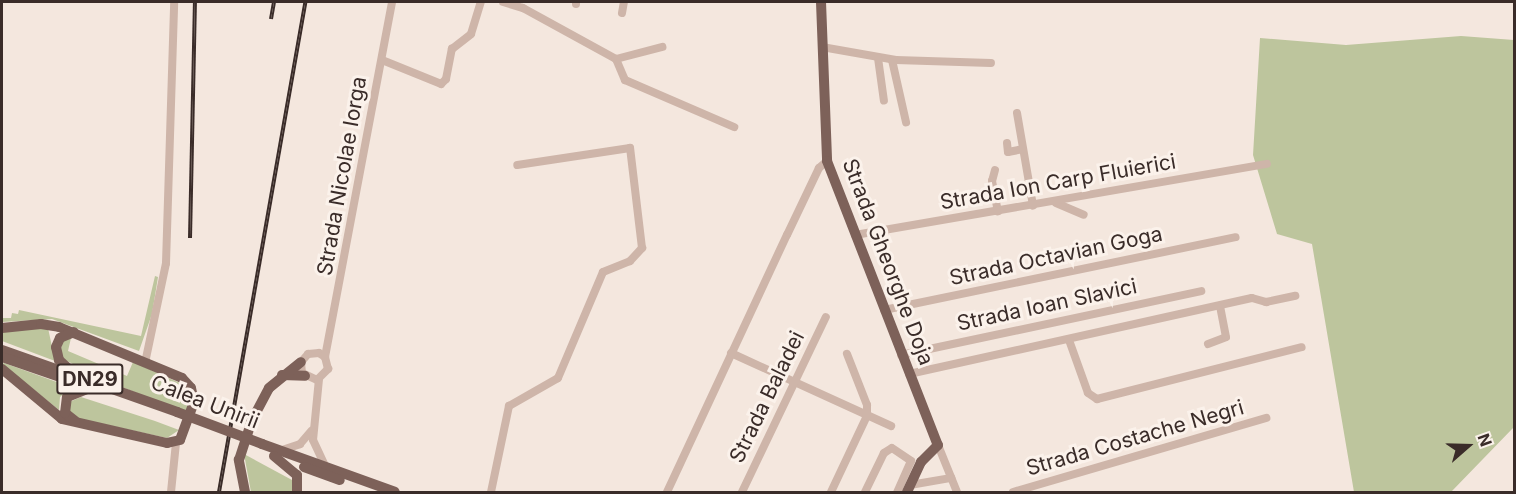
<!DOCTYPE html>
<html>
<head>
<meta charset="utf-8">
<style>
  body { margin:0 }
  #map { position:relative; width:1516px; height:494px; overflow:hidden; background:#f4e7de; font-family:Inter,sans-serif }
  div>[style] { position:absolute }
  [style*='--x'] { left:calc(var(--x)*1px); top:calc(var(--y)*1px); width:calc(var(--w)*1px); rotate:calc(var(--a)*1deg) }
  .green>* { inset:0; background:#bdc59d }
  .minor>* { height:8px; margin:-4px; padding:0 4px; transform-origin:4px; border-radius:4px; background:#ceb5a9 }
  .major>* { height:10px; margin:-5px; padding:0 5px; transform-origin:5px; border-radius:5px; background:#7d6159 }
  .rail>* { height:4px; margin-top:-2px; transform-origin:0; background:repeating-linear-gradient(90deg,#fbf2eb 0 4.5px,#3a2c29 0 9px); box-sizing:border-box; border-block:2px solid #3a2c29 }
  .major-bridge>* { height:10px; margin:-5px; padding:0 5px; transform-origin:5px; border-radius:5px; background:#7d6159 }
  span { translate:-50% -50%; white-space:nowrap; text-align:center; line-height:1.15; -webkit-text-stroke:6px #fbf2eb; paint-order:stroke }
  .shield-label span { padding:2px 4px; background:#fbf2eb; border:2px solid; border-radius:4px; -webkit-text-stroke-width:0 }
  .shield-label { font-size:20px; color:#3a2c29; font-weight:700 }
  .street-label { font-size:21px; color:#3a2c29 }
  .frame { position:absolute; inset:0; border:3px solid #3a2c29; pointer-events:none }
  .north { position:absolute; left:1438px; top:416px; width:60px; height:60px; -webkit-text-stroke:4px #fbf2eb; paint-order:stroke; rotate:70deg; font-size:16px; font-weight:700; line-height:24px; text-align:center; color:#3a2c29 }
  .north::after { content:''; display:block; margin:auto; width:21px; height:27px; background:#3a2c29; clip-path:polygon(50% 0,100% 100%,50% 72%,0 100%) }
</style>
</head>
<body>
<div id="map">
  <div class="green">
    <div style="clip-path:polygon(1461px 36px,1514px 40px,1514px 427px,1451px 492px,1354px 492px,1312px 244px,1277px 234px,1253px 155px,1260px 38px,1346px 45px)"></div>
    <div style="clip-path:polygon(155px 276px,158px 277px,152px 314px,139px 351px,52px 319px,2px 322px,2px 318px,11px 318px,12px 313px,18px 314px,19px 310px,141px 336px)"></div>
    <div style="clip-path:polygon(48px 328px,55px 361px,2px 341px,2px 331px)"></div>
    <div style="clip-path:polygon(71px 338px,68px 351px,127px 376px,133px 362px,180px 383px,189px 399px,188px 413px,109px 382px,65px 360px,60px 353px,63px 340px)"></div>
    <div style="clip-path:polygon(4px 363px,65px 385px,69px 389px,60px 397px,59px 410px,2px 364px)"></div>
    <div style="clip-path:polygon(81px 397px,155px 421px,179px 430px,167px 438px,71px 417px,67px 403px)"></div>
    <div style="clip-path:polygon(244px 454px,292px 480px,294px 492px,251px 492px)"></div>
  </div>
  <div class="minor">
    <div style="--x:503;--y:2;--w:21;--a:17"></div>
    <div style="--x:523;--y:8;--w:106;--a:28.7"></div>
    <div style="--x:616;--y:59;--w:48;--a:-14.6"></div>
    <div style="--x:576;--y:4;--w:2;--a:-90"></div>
    <div style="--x:622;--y:13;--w:11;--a:-80"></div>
    <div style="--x:822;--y:47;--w:75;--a:10"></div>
    <div style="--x:896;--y:60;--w:95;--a:1.8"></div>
    <div style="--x:878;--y:58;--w:43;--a:82.1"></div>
    <div style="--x:616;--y:59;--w:23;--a:67"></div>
    <div style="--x:625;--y:80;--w:119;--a:23.3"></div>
    <div style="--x:382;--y:60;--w:64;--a:22.1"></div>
    <div style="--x:441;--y:84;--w:7;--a:-45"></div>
    <div style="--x:446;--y:79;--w:31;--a:-79"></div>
    <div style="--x:452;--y:49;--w:24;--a:-38"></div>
    <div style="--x:471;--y:34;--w:34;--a:-73"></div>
    <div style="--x:892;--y:60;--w:64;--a:77.3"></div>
    <div style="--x:1017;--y:113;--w:94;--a:80.2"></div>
    <div style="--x:1007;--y:143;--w:9;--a:84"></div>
    <div style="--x:1008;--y:152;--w:15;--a:-11"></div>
    <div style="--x:995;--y:170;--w:11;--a:105"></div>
    <div style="--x:992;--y:181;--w:31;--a:79"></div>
    <div style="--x:1056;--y:203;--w:30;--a:23"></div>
    <div style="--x:855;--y:235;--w:418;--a:-9.8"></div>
    <div style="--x:884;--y:310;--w:359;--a:-11.7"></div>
    <div style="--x:1069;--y:340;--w:56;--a:70.3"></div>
    <div style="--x:1088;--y:393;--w:11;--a:34"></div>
    <div style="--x:1097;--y:399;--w:211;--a:-14.2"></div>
    <div style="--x:1208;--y:344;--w:19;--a:-21"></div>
    <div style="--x:1226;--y:337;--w:32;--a:-101"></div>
    <div style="--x:731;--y:353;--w:176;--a:24.5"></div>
    <div style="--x:901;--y:355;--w:307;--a:-12"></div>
    <div style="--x:325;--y:357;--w:7;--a:-146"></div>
    <div style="--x:319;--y:353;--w:11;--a:175"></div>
    <div style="--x:308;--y:354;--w:11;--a:131"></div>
    <div style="--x:301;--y:362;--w:11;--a:85"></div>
    <div style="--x:302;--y:373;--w:17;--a:25"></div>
    <div style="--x:317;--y:380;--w:16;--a:-45"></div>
    <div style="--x:328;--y:369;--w:12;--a:-104"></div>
    <div style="--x:325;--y:357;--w:361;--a:-79.3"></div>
    <div style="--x:145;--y:363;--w:102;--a:-78.1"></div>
    <div style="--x:166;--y:263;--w:261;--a:-88.2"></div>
    <div style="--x:909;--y:374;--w:351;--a:-12.5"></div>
    <div style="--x:1252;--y:298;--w:15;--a:16"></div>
    <div style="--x:1266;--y:302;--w:30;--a:-12"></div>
    <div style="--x:319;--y:379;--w:61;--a:95.6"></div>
    <div style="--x:313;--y:440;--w:29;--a:65"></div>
    <div style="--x:938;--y:445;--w:51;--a:68"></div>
    <div style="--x:282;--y:450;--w:19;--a:-18"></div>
    <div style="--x:300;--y:444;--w:18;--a:-49"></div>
    <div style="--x:910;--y:485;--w:42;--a:-9.7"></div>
    <div style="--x:171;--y:492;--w:49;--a:-84.2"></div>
    <div style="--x:491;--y:492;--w:88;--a:-78.2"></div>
    <div style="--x:509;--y:406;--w:56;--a:-29.7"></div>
    <div style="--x:558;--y:378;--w:115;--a:-67"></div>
    <div style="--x:603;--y:272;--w:29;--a:-22"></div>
    <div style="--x:630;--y:261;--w:18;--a:-47"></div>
    <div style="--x:642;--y:248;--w:101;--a:-96.8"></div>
    <div style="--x:630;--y:148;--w:114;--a:171.4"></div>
    <div style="--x:667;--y:492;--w:284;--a:-65"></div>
    <div style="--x:787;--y:235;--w:74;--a:-64.5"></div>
    <div style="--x:819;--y:168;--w:11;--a:-41"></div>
    <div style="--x:742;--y:492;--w:194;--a:-64.4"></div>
    <div style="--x:831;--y:492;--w:84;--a:-64.7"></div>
    <div style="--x:867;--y:416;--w:11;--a:-90"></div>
    <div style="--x:867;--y:405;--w:55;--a:-111.4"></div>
    <div style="--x:865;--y:492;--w:43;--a:-64"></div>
    <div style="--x:884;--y:453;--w:9;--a:-32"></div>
    <div style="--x:892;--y:448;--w:23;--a:34"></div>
    <div style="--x:911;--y:461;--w:34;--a:114"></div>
    <div style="--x:1013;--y:492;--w:264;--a:-16.3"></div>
  </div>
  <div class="major">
    <div style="--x:821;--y:2;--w:159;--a:87.8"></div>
    <div style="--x:827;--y:161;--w:305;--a:68.7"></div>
    <div style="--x:938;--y:445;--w:24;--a:135"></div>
    <div style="--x:921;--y:462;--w:33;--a:115"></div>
    <div style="--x:2;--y:328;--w:39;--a:-6"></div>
    <div style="--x:41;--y:324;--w:18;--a:9"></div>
    <div style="--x:59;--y:327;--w:133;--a:22.5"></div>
    <div style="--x:182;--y:378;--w:13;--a:48"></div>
    <div style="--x:191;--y:388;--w:14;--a:78"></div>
    <div style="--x:194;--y:402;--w:40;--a:110.2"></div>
    <div style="--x:180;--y:440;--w:13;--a:167"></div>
    <div style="--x:167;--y:443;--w:108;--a:-167.1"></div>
    <div style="--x:62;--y:419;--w:78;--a:-140.2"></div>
    <div style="--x:2;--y:350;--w:186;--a:19.5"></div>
    <div style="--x:2;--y:357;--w:92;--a:19"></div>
    <div style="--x:70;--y:370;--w:15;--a:-138"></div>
    <div style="--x:59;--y:360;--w:13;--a:-103"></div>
    <div style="--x:56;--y:347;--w:10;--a:-66"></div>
    <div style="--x:60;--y:338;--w:15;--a:-23"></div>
    <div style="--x:282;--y:375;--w:23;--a:2"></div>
    <div style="--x:75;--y:421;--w:13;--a:-141"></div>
    <div style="--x:65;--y:413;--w:16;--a:-83"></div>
    <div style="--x:67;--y:397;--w:24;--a:-22"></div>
    <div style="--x:262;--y:444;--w:141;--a:19.8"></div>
    <div style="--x:274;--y:456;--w:30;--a:40"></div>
    <div style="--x:297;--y:475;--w:17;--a:90"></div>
    <div style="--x:304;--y:467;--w:38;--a:20"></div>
    <div style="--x:245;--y:492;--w:33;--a:-101"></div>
    <div style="--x:239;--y:460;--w:40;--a:-72"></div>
    <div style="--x:251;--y:422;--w:38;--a:-62"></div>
    <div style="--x:269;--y:388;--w:41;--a:-39.1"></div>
  </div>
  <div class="rail">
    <div style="--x:271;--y:19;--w:17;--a:-80"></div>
    <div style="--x:190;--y:238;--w:236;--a:-88.8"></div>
    <div style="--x:219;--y:492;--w:497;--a:-80"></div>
  </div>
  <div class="major-bridge">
    <div style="--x:177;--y:412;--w:91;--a:20.6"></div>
  </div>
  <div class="shield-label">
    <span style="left:90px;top:379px">DN29</span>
  </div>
  <div class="street-label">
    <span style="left:342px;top:176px;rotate:-80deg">Strada Nicolae Iorga</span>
    <span style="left:1058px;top:182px;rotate:-10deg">Strada Ion Carp Fluierici</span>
    <span style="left:1056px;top:256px;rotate:-12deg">Strada Octavian Goga</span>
    <span style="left:888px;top:262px;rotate:69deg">Strada Gheorghe Doja</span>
    <span style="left:1047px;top:305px;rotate:-12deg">Strada Ioan Slavici</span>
    <span style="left:767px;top:397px;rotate:-64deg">Strada Baladei</span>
    <span style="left:205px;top:402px;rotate:21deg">Calea Unirii</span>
    <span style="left:1135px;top:438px;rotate:-16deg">Strada Costache Negri</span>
  </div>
  <div class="frame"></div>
  <div class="north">N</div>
</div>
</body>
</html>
